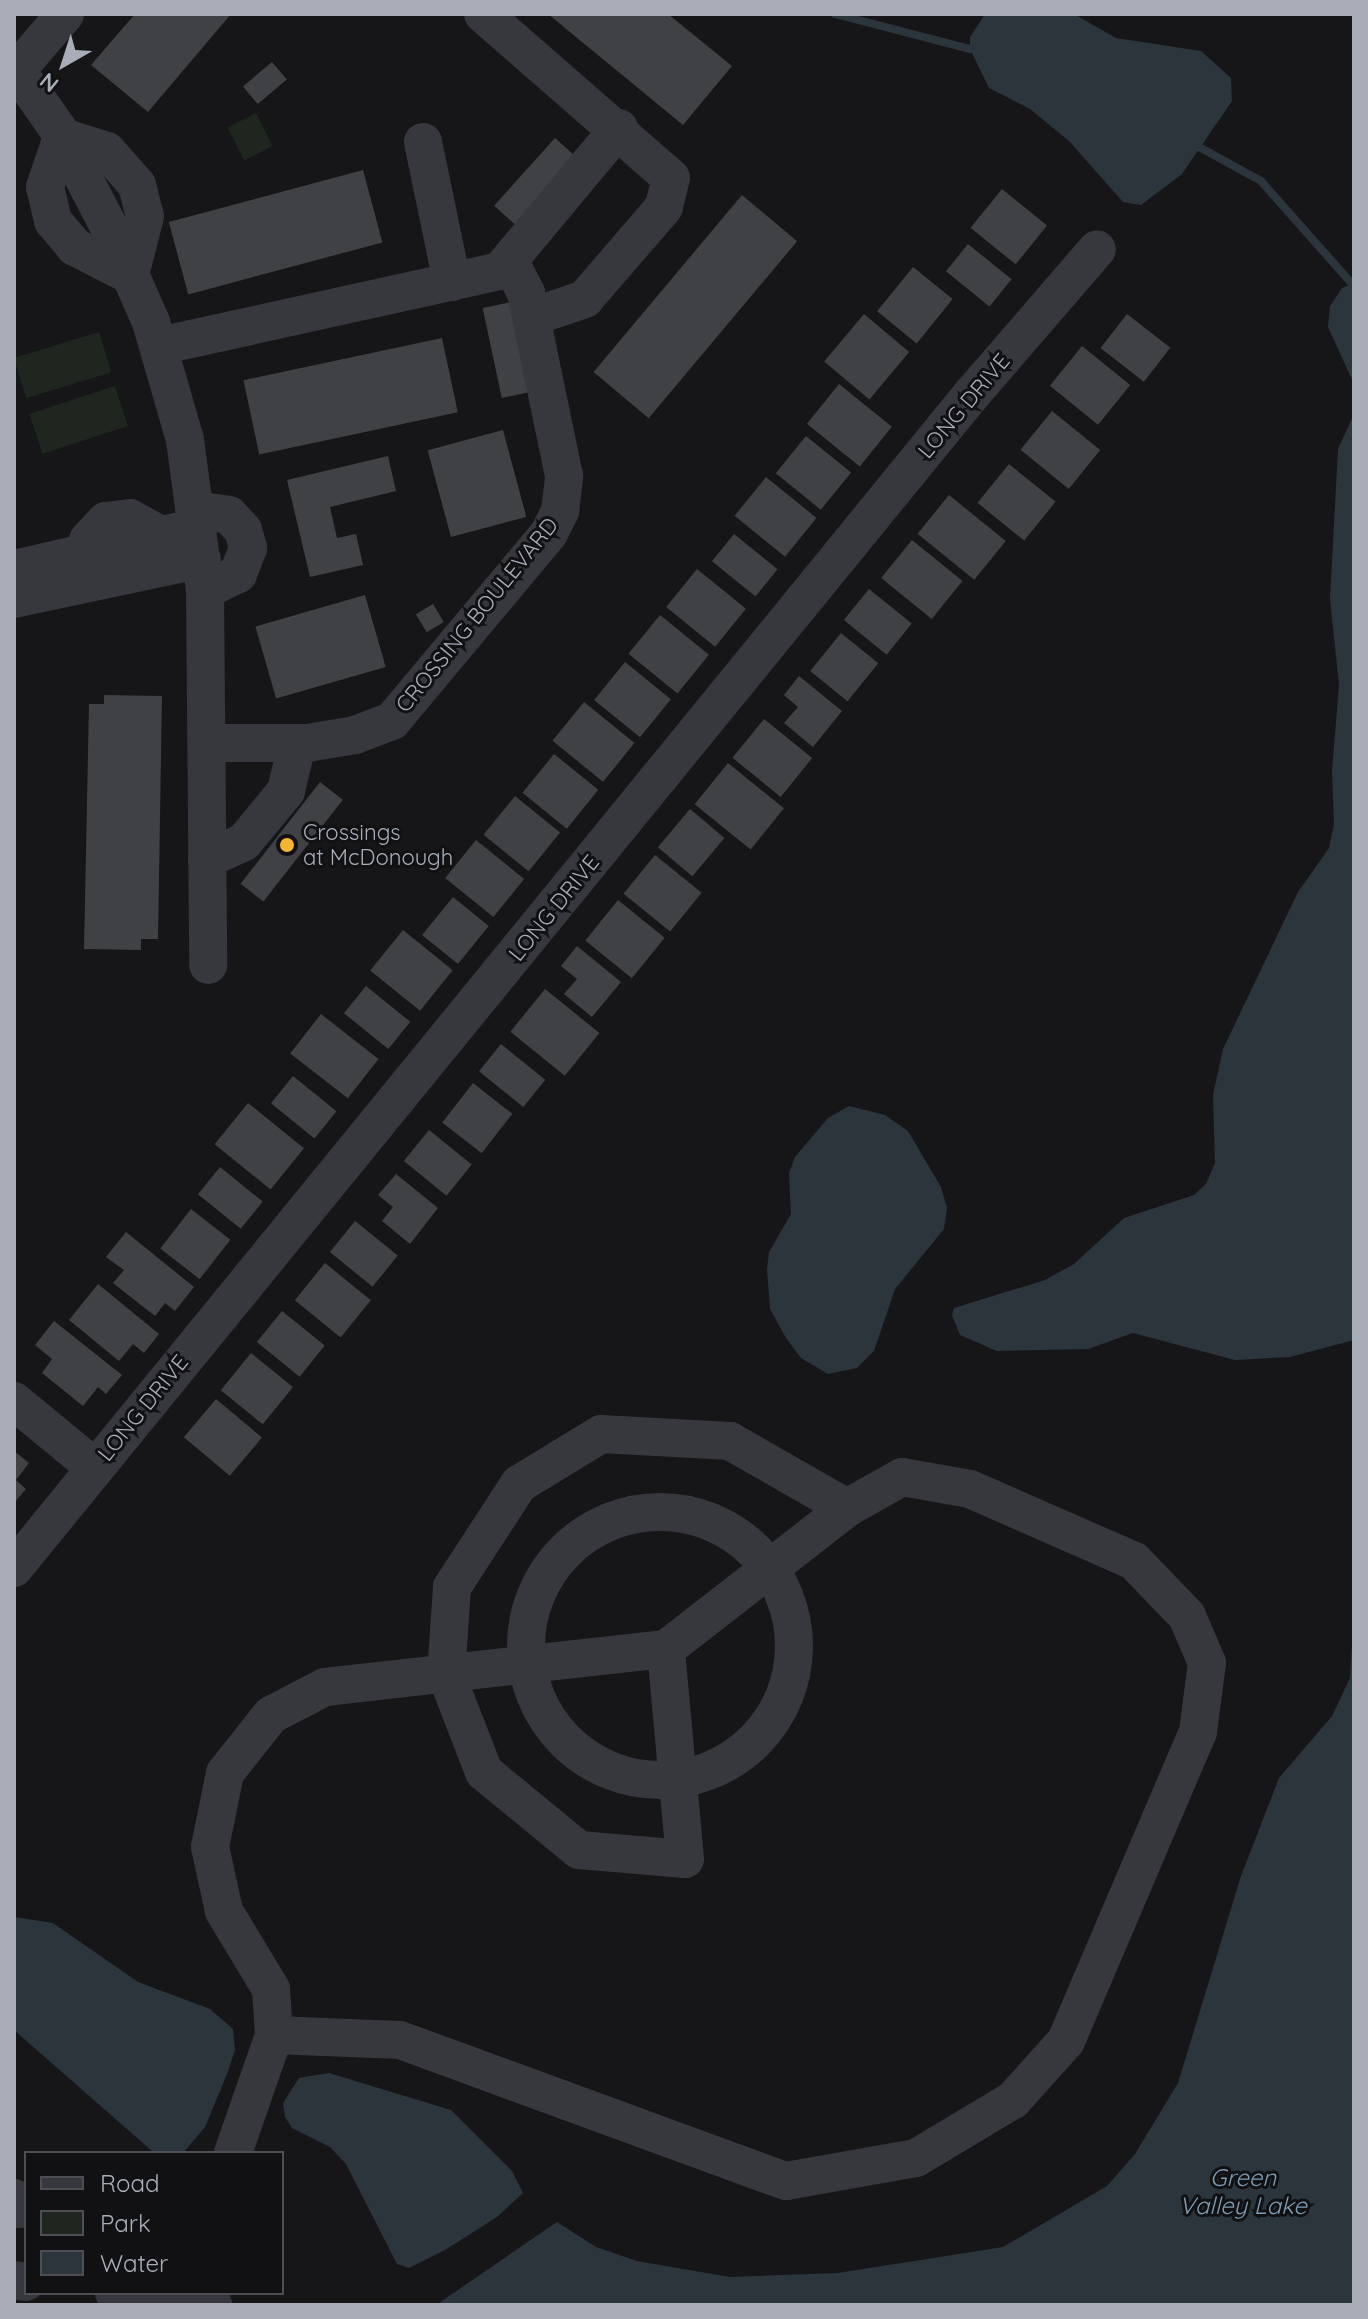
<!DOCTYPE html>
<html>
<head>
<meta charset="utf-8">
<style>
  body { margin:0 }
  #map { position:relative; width:1368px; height:2319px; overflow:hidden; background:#161618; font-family:Quicksand,sans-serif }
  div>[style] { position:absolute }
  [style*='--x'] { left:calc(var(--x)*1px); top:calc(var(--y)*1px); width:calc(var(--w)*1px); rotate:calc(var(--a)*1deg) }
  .green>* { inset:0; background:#1e261f; transform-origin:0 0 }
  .water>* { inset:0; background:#2c353c }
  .stream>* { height:8px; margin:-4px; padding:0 4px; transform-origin:4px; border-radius:4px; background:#2c353c }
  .building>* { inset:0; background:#404145; transform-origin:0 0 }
  .minor>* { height:38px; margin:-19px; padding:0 19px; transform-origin:19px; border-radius:19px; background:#37383d }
  .minor>.ring { margin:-19px; padding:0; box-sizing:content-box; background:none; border:38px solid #37383d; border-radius:50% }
  .dots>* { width:22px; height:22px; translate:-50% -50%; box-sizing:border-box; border:4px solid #111113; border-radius:50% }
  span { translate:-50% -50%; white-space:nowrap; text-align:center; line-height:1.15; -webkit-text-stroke:6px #111113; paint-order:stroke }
  .street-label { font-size:22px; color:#a8adb8 }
  .poi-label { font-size:22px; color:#a8adb8 }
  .left { translate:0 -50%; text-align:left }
  .water-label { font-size:24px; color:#7f9ab3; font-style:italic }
  .frame { position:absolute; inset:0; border:16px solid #a8adb8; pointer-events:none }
  .legend { position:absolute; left:24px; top:2151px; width:260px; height:144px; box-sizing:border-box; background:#111113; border:2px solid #4d4f55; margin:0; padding:10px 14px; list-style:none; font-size:24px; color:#a8adb8 }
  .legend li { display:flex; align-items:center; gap:16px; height:40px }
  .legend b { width:40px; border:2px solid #4d4f55 }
  .north { position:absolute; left:24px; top:24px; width:80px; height:80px; -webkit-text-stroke:6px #111113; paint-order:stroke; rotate:219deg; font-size:22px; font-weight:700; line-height:32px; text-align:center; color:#a8adb8 }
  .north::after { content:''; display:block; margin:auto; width:28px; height:36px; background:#a8adb8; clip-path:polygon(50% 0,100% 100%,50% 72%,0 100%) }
</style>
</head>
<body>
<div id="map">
  <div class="green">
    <div style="left:256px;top:113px;width:37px;height:32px;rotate:63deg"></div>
    <div style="left:99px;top:332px;width:42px;height:89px;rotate:73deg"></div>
    <div style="left:115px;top:386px;width:42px;height:90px;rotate:72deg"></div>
  </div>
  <div class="water">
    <div style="clip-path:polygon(985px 14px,1074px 14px,1116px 38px,1201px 51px,1231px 78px,1232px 101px,1182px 174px,1141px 205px,1123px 202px,1069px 141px,1030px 109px,989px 88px,970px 49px,970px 37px)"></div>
    <div style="clip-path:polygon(1354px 283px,1354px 384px,1328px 327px,1330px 306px,1342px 288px)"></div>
    <div style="clip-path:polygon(1354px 414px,1354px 1340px,1290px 1357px,1235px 1360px,1133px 1333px,1088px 1349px,997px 1351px,960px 1335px,952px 1315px,954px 1308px,1045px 1280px,1074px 1264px,1124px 1218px,1194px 1195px,1206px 1184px,1215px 1163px,1213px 1095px,1223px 1049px,1298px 892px,1329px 848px,1334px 824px,1332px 771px,1339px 685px,1330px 599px,1338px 449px)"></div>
    <div style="clip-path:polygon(849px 1106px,885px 1115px,908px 1131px,941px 1187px,947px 1208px,944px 1229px,895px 1289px,874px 1351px,857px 1368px,828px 1374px,801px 1358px,786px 1338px,770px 1309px,767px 1269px,769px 1252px,791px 1214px,789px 1173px,795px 1157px,828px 1118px)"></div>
    <div style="clip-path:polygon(1354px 1612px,1354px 2305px,436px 2305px,557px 2222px,596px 2247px,637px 2261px,730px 2277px,838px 2273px,1003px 2247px,1107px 2186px,1135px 2154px,1178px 2083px,1241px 1876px,1279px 1778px,1332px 1716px,1350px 1678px)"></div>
    <div style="clip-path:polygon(14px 1917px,53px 1923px,138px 1982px,210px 2009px,233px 2029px,235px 2050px,227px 2074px,205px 2127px,183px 2153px,152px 2151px,14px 2030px)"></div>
    <div style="clip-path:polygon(329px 2073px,451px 2110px,512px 2171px,523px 2193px,497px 2217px,445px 2250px,409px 2268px,397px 2264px,346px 2164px,330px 2147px,292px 2128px,285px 2117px,283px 2103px,299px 2078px)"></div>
  </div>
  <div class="stream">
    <div style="--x:835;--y:14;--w:139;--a:14.5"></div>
    <div style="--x:1201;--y:148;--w:68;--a:28.8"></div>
    <div style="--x:1261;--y:181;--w:137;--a:48.5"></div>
  </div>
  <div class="building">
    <div style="clip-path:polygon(135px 14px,231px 14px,148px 112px,91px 65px)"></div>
    <div style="clip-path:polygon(548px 14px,668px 14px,732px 66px,683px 125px)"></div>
    <div style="left:272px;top:62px;width:23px;height:38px;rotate:50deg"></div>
    <div style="left:555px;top:138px;width:28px;height:91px;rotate:42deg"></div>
    <div style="left:363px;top:170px;width:75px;height:201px;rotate:75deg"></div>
    <div style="left:1002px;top:189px;width:58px;height:50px;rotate:39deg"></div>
    <div style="left:742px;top:195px;width:72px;height:231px;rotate:40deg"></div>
    <div style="left:968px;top:244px;width:56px;height:35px;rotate:39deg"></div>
    <div style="left:913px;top:267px;width:51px;height:57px;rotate:39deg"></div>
    <div style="left:511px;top:302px;width:92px;height:29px;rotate:78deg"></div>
    <div style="left:864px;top:314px;width:59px;height:62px;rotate:40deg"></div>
    <div style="left:1127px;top:314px;width:55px;height:43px;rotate:38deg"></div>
    <div style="left:442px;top:338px;width:76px;height:203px;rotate:78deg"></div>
    <div style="left:1082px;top:346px;width:62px;height:51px;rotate:39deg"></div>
    <div style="left:839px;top:384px;width:68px;height:51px;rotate:39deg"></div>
    <div style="left:1052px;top:411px;width:62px;height:50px;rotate:39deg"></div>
    <div style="left:503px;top:430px;width:90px;height:78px;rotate:75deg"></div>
    <div style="left:806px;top:436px;width:58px;height:48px;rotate:39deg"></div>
    <div style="clip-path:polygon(388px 456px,396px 491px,330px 507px,337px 538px,356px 534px,363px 565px,310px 577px,287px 480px)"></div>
    <div style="left:1009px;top:464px;width:60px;height:50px;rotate:39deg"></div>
    <div style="left:766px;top:477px;width:65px;height:50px;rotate:39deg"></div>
    <div style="left:949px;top:495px;width:73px;height:50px;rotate:39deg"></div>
    <div style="left:734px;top:534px;width:56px;height:35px;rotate:39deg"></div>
    <div style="left:912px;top:540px;width:65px;height:49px;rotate:39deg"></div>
    <div style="left:697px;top:569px;width:63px;height:49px;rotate:39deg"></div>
    <div style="left:869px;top:589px;width:55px;height:40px;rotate:39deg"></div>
    <div style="left:365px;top:595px;width:75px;height:114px;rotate:74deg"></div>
    <div style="left:433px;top:604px;width:21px;height:20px;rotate:59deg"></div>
    <div style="left:660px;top:615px;width:63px;height:50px;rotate:39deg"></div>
    <div style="left:841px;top:633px;width:48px;height:49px;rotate:39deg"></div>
    <div style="left:625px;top:662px;width:59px;height:49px;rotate:39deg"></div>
    <div style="clip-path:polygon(799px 676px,842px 711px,813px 747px,784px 723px,798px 707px,784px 695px)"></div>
    <div style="clip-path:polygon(104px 695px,162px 696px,158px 939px,141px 939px,141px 950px,84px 949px,89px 704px,104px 704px)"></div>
    <div style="left:584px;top:702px;width:65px;height:50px;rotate:39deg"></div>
    <div style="left:764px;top:719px;width:62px;height:50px;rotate:39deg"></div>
    <div style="left:554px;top:754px;width:57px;height:50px;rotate:39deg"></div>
    <div style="left:728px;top:763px;width:72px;height:53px;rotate:39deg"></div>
    <div style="left:320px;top:782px;width:29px;height:129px;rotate:38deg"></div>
    <div style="left:515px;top:796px;width:58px;height:50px;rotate:39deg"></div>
    <div style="left:690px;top:809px;width:45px;height:50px;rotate:40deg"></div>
    <div style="left:476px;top:840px;width:62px;height:49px;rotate:39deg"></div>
    <div style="left:655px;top:855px;width:60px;height:50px;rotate:39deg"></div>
    <div style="left:453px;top:897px;width:46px;height:49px;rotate:39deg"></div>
    <div style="left:618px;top:900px;width:60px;height:52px;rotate:39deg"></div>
    <div style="left:403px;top:930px;width:64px;height:52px;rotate:39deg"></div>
    <div style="clip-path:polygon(577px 946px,621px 982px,592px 1017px,564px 994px,577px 979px,561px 966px)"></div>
    <div style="left:366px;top:986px;width:57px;height:35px;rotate:39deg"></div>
    <div style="left:545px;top:989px;width:70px;height:55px;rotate:39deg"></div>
    <div style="left:321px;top:1014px;width:73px;height:50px;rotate:38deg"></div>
    <div style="left:501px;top:1044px;width:57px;height:35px;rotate:39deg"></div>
    <div style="left:293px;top:1076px;width:56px;height:35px;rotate:39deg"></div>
    <div style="left:473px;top:1083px;width:50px;height:50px;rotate:38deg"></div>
    <div style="left:248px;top:1103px;width:72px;height:53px;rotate:39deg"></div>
    <div style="left:429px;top:1130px;width:55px;height:40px;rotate:39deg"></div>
    <div style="left:220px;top:1167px;width:55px;height:35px;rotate:39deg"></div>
    <div style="clip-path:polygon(396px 1174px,438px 1208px,410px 1244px,382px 1221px,393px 1207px,378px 1195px)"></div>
    <div style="left:191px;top:1209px;width:50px;height:50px;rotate:38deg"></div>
    <div style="left:355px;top:1221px;width:55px;height:40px;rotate:39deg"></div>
    <div style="clip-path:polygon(126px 1232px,194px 1287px,175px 1311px,165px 1303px,155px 1316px,113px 1283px,124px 1270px,106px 1257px)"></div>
    <div style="left:325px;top:1263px;width:59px;height:48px;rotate:39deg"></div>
    <div style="clip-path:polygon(98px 1284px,159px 1334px,144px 1353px,133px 1344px,119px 1361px,69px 1320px)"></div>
    <div style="left:282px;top:1311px;width:55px;height:40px;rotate:39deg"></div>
    <div style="clip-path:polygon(54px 1321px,122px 1375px,106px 1394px,98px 1387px,83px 1406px,42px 1373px,52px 1359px,35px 1345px)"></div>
    <div style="left:251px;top:1353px;width:54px;height:48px;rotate:39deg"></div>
    <div style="left:216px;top:1399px;width:60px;height:50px;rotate:40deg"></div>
    <div style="clip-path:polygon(14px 1451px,29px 1463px,16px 1480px,26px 1489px,14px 1503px)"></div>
  </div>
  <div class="minor">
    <div style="--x:483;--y:14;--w:249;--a:41.1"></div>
    <div style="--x:671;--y:178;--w:30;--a:104"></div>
    <div style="--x:664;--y:207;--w:121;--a:130.7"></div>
    <div style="--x:585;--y:299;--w:56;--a:161.2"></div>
    <div style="--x:14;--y:66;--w:77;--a:55.1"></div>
    <div style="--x:58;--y:129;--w:115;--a:62.5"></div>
    <div style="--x:111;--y:231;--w:99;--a:66.3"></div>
    <div style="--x:151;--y:322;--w:123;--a:73.9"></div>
    <div style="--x:185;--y:440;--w:151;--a:82.4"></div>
    <div style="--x:205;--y:590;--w:375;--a:89.5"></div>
    <div style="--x:17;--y:70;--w:74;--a:-49.4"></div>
    <div style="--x:62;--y:137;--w:47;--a:17.3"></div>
    <div style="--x:107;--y:151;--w:45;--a:48.6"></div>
    <div style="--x:137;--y:185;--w:32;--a:76"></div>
    <div style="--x:145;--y:216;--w:61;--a:104.3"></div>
    <div style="--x:130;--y:275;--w:62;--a:-153"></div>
    <div style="--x:75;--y:247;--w:34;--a:-130"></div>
    <div style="--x:53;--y:221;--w:35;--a:-103"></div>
    <div style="--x:45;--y:187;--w:53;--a:-71.2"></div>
    <div style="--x:423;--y:142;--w:143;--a:78.3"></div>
    <div style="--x:159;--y:346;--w:349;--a:-12.4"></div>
    <div style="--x:500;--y:271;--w:186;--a:-50.2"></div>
    <div style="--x:195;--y:510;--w:34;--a:8"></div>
    <div style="--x:229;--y:515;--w:21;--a:47"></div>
    <div style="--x:243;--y:530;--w:19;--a:74"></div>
    <div style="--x:248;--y:548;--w:28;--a:111"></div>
    <div style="--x:238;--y:574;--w:37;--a:154"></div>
    <div style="--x:93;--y:567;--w:27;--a:-100"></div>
    <div style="--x:88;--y:540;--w:26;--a:-47"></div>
    <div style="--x:106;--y:521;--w:24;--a:-7"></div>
    <div style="--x:130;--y:518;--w:37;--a:29"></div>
    <div style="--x:14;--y:569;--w:189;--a:-12.9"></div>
    <div style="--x:14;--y:599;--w:192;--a:-12"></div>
    <div style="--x:207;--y:743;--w:100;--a:0"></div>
    <div style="--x:307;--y:743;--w:49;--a:-9.5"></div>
    <div style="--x:355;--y:735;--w:40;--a:-21"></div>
    <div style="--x:392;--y:721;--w:245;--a:-50.1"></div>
    <div style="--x:549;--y:533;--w:25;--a:-63"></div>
    <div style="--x:560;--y:511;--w:35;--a:-83"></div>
    <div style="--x:564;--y:476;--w:187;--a:-101.7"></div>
    <div style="--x:526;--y:293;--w:36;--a:-117"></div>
    <div style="--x:207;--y:859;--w:41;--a:-24.7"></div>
    <div style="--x:244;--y:842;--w:66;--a:-50.5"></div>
    <div style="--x:286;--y:791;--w:48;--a:-76.8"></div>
    <div style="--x:14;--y:1401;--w:104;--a:39.5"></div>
    <div class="ring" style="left:526px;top:1512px;width:230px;height:230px"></div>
    <div style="--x:14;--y:1568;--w:1515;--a:-50.79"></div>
    <div style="--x:972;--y:394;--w:191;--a:-49.2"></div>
    <div style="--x:274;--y:2035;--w:126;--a:2.3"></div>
    <div style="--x:400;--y:2040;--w:411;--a:20.1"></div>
    <div style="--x:786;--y:2181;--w:132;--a:-10"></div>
    <div style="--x:916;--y:2158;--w:113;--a:-30.9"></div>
    <div style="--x:1013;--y:2100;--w:79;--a:-48.1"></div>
    <div style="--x:1066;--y:2041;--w:336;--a:-66.9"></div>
    <div style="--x:1198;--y:1732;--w:70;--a:-82.6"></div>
    <div style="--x:1207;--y:1663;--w:51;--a:-113.1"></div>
    <div style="--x:1187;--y:1616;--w:76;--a:-133.9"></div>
    <div style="--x:1134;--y:1561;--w:179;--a:-156.3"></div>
    <div style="--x:970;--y:1489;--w:69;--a:-170"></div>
    <div style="--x:902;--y:1477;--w:63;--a:150.6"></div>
    <div style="--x:847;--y:1508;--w:135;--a:-150.2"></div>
    <div style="--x:730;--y:1441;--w:129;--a:-176.9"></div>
    <div style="--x:601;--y:1434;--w:96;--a:148.6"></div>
    <div style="--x:519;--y:1484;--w:123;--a:123"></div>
    <div style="--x:452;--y:1587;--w:87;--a:93.9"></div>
    <div style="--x:446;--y:1674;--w:105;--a:68.8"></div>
    <div style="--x:484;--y:1772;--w:123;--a:39.4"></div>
    <div style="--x:579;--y:1850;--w:106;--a:4.9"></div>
    <div style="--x:685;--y:1859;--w:211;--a:-95.2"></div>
    <div style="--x:233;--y:2153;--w:125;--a:-70.8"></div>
    <div style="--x:274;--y:2035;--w:46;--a:-93.7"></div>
    <div style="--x:271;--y:1989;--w:91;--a:-121.1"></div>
    <div style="--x:224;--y:1911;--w:66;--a:-102.3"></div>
    <div style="--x:210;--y:1847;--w:76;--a:-78.5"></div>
    <div style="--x:225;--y:1773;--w:74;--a:-51.6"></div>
    <div style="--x:271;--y:1715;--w:61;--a:-27.4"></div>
    <div style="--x:325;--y:1687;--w:343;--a:-6.4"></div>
    <div style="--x:666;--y:1649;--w:229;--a:-37.9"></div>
    <div style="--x:14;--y:2198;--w:12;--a:66"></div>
    <div style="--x:19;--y:2209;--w:5;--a:180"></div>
    <div style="--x:14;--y:2280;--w:12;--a:9"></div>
    <div style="--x:114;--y:2293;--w:100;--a:6.9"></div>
  </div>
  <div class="dots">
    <div style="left:287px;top:845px;background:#f3b534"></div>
  </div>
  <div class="street-label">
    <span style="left:964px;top:406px;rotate:-50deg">LONG DRIVE</span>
    <span style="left:477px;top:615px;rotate:-51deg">CROSSING BOULEVARD</span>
    <span style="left:554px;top:908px;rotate:-51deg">LONG DRIVE</span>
    <span style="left:143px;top:1408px;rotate:-51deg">LONG DRIVE</span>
  </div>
  <div class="poi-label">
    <span class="left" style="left:303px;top:845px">Crossings<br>at McDonough</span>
  </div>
  <div class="water-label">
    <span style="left:1243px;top:2192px">Green<br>Valley Lake</span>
  </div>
  <div class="frame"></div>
  <ul class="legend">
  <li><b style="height:10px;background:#37383d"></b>Road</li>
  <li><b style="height:22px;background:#1e261f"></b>Park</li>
  <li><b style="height:22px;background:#2c353c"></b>Water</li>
  </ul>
  <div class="north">N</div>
</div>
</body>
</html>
